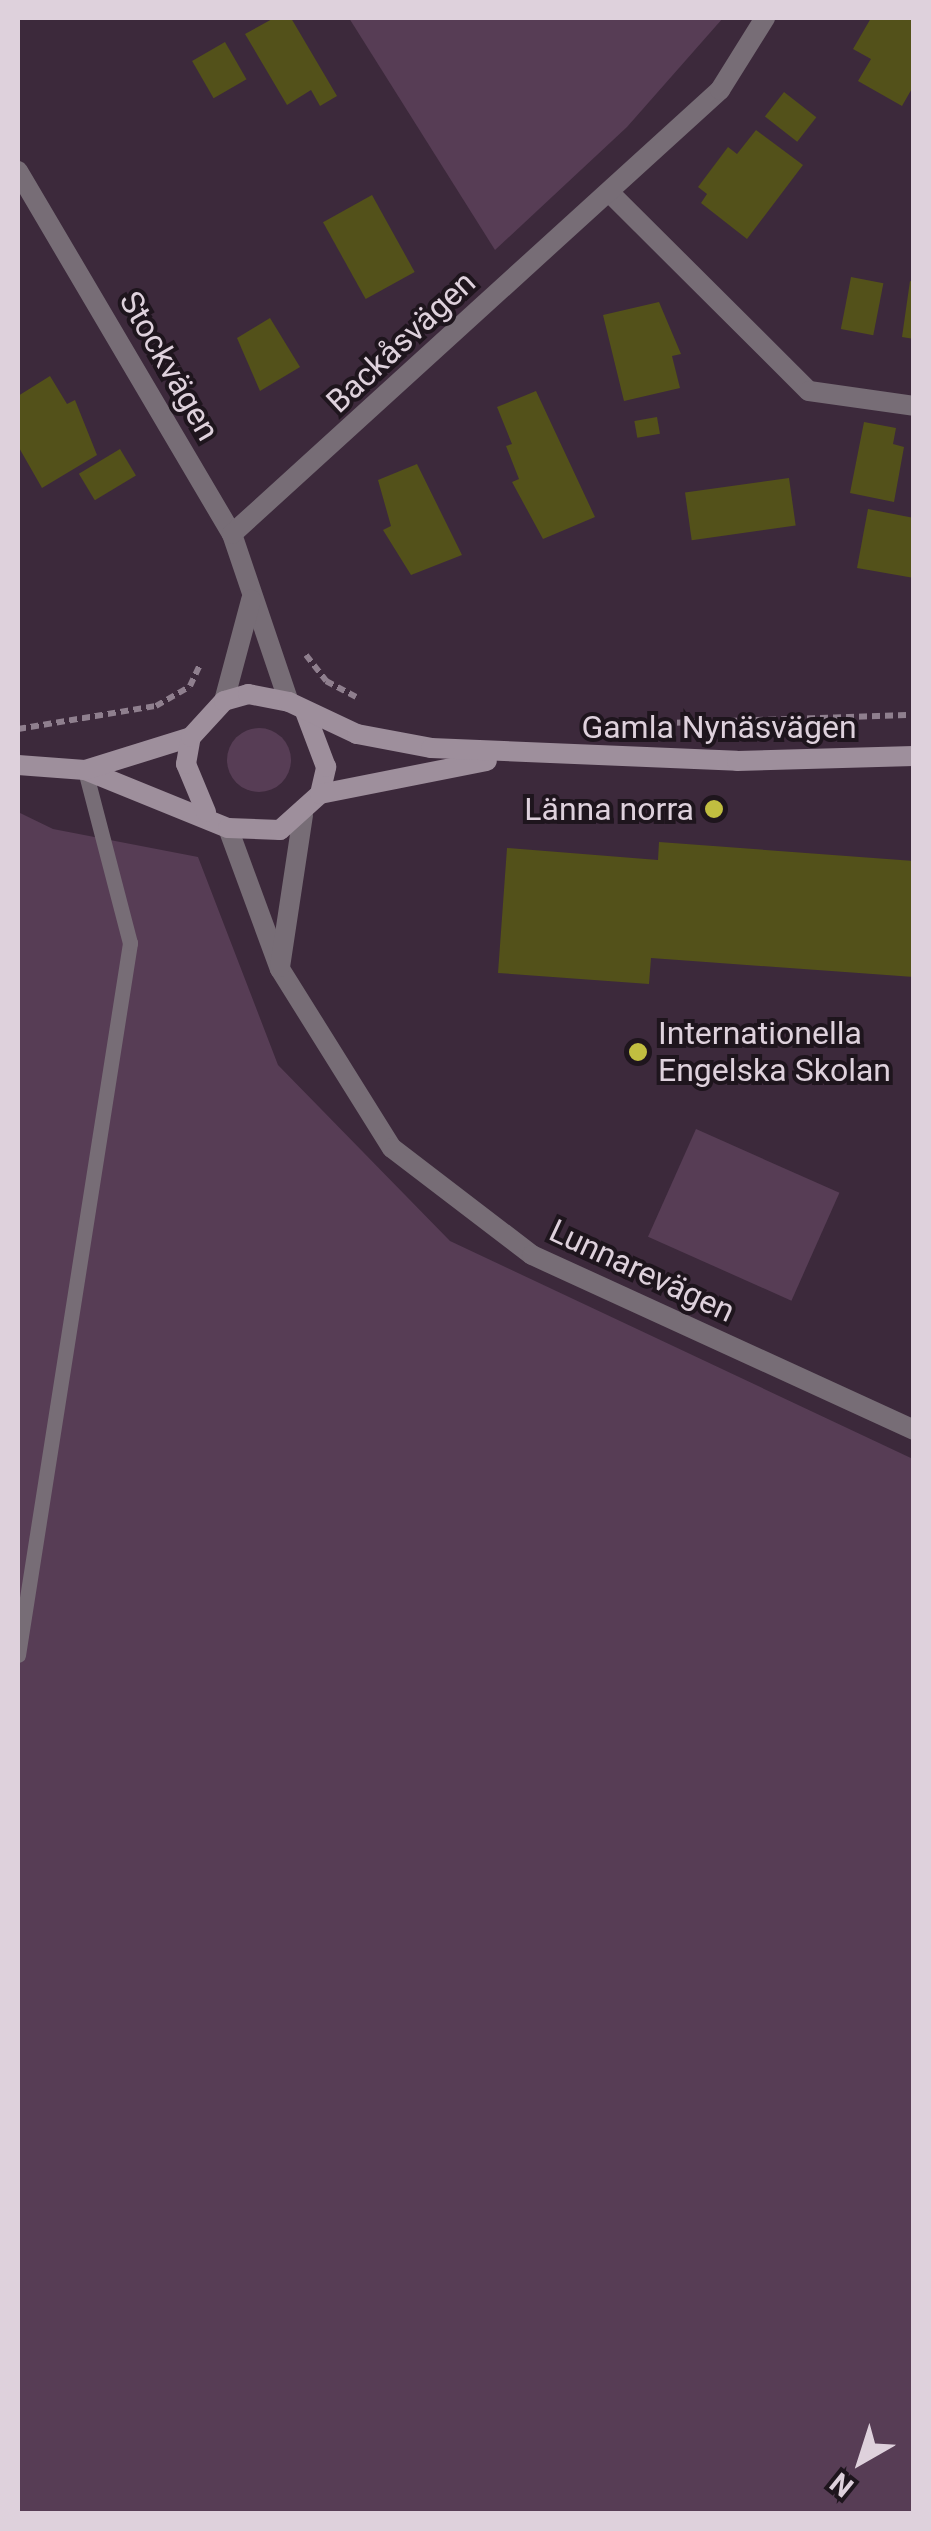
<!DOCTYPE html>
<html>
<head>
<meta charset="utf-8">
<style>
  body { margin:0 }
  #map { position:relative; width:931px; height:2531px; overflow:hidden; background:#3c293b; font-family:Roboto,sans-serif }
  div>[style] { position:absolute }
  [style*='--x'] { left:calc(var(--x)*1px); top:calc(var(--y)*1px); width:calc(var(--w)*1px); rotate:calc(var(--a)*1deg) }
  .green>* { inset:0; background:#573d55; transform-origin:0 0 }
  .round { border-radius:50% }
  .building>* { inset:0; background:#53511a; transform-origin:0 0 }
  .path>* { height:6px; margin-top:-3px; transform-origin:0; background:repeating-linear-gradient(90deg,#8f7f8e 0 8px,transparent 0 13px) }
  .lane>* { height:15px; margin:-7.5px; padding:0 7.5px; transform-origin:7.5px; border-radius:7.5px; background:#776d76 }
  .street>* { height:20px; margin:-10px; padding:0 10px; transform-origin:10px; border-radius:10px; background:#776d76 }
  .secondary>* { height:20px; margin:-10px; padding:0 10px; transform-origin:10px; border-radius:10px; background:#9e8f9c }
  .dots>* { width:28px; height:28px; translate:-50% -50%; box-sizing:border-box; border:5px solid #1e151d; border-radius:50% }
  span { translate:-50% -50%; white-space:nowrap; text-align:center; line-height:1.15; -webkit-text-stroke:8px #1e151d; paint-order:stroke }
  .street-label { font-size:32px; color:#ded1dc }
  .poi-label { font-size:32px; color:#ded1dc }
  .right { translate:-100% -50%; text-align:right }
  .left { translate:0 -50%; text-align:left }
  .frame { position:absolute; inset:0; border:20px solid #ded1dc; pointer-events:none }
  .north { position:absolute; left:811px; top:2411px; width:100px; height:100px; -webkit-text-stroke:8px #1e151d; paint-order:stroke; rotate:219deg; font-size:28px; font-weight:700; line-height:40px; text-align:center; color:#ded1dc }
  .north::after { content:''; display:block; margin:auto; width:35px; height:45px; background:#ded1dc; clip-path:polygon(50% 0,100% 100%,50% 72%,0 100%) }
</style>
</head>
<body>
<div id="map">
  <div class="green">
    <div style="clip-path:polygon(349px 18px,723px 18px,627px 127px,495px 250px)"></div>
    <div class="round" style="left:227px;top:728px;width:64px;height:64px"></div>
    <div style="clip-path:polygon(18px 812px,53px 829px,198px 857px,278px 1065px,450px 1241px,913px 1459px,913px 2513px,18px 2513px)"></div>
    <div style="left:696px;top:1129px;width:157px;height:118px;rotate:24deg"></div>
  </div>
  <div class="building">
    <div style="clip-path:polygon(274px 18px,291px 18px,337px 96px,320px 106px,311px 90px,287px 105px,245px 34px)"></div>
    <div style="clip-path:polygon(871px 18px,914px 18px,914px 85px,902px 106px,858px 81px,871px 59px,853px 49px)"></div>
    <div style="left:225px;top:42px;width:43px;height:38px;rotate:60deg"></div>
    <div style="left:784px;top:92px;width:41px;height:31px;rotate:38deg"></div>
    <div style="clip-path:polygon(756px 130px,803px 165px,747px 239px,701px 203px,707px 194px,698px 187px,728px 147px,737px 154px)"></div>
    <div style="left:372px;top:195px;width:88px;height:56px;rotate:61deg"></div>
    <div style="left:851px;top:277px;width:33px;height:53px;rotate:11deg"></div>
    <div style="clip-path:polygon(910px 281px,914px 282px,914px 339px,902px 337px)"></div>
    <div style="clip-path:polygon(659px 302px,681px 354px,672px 356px,680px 388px,624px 401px,603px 315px)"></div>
    <div style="clip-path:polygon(270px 318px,300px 367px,260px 391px,237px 338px)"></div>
    <div style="clip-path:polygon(50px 376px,67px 404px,75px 400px,97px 455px,42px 488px,18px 446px,18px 396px)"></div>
    <div style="clip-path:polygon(536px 391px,595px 517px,543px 539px,512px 482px,519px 479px,506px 446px,512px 444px,497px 407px)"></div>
    <div style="left:657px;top:417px;width:17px;height:23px;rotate:80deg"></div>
    <div style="clip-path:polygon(864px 422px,896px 428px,893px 444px,904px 447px,894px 502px,850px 493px)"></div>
    <div style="left:120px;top:449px;width:31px;height:48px;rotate:59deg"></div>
    <div style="clip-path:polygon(417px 464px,462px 555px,411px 575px,383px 530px,391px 526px,378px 480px)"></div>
    <div style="left:789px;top:478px;width:48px;height:105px;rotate:82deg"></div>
    <div style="clip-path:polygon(868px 509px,914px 518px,914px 578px,857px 568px)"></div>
    <div style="clip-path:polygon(659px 842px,914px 861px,914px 977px,651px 958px,649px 984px,498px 973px,507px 848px,658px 860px)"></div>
  </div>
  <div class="path">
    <div style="--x:306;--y:655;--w:33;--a:52"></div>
    <div style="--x:326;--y:681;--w:34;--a:28"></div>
    <div style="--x:638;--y:724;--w:276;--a:-1.9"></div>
    <div style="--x:18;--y:729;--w:140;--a:-9.5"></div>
    <div style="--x:156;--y:706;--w:39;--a:-30"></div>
    <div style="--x:190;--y:686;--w:23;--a:-65"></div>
  </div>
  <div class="lane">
    <div style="--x:18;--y:1655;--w:721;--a:-81.06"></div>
    <div style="--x:130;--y:943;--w:179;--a:-104.6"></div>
  </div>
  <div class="street">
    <div style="--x:18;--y:171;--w:421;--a:59.5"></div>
    <div style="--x:232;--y:534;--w:177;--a:71.3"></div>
    <div style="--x:609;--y:192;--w:282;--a:44.9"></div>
    <div style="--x:809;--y:391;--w:106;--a:8.1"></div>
    <div style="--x:232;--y:534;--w:660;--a:-42.3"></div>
    <div style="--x:720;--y:90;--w:85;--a:-58"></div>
    <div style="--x:224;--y:701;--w:105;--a:-75"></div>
    <div style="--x:228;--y:828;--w:150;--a:69.8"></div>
    <div style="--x:280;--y:969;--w:211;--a:58"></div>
    <div style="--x:392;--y:1148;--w:176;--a:37.4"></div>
    <div style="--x:532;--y:1255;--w:420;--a:24.6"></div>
    <div style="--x:280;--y:967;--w:154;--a:-81.4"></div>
  </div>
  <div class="secondary">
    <div style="--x:18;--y:765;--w:67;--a:4.3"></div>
    <div style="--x:85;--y:770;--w:154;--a:22.1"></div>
    <div style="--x:228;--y:828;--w:52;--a:2.2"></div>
    <div style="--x:280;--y:830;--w:54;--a:-42"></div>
    <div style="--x:320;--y:794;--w:28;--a:-77"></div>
    <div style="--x:326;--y:767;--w:57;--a:-110.7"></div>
    <div style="--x:85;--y:770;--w:111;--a:-17.3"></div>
    <div style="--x:320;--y:794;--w:170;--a:-11.2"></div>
    <div style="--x:206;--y:812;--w:52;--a:-112.6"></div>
    <div style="--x:186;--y:764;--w:27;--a:-80"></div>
    <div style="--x:191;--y:737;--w:49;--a:-47.5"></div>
    <div style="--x:224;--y:701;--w:25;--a:-16"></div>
    <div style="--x:248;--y:694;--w:42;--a:11"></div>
    <div style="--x:289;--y:702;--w:75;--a:25.2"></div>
    <div style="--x:357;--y:734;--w:75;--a:10.7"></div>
    <div style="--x:431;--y:748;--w:306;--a:2.4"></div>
    <div style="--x:737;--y:761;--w:177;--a:-1.6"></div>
  </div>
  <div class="dots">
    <div style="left:714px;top:809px;background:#c1be40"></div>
    <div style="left:638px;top:1052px;background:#c1be40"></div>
  </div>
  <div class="street-label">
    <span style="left:401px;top:342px;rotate:-43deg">Backåsvägen</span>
    <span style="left:169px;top:366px;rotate:60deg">Stockvägen</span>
    <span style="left:719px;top:727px">Gamla Nynäsvägen</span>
    <span style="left:642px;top:1271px;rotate:25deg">Lunnarevägen</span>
  </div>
  <div class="poi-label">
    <span class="right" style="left:694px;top:809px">Länna norra</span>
    <span class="left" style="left:658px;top:1052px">Internationella<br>Engelska Skolan</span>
  </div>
  <div class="frame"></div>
  <div class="north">N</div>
</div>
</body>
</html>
